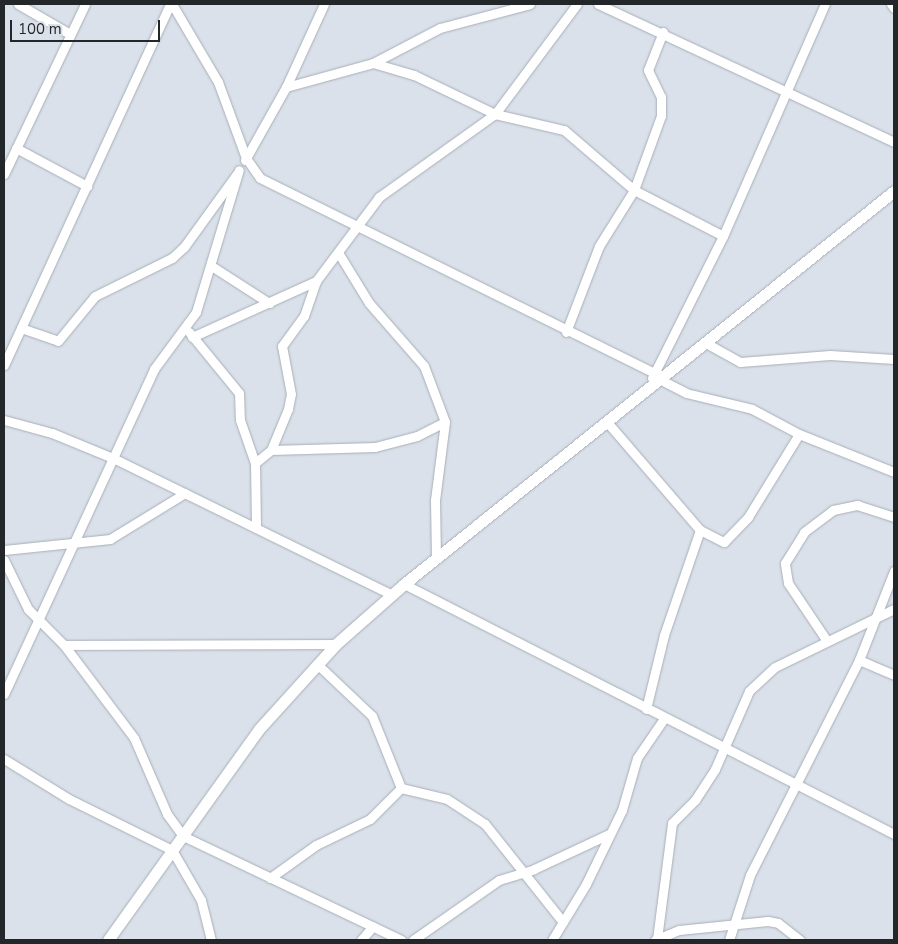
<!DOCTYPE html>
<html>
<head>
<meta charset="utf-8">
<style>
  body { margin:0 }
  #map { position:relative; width:898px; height:944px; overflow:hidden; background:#dae1ea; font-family:"Nunito Sans",sans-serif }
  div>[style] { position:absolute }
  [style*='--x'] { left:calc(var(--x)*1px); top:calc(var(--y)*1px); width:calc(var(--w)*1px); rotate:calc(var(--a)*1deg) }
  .roads { filter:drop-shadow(0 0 1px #a8aeb7) drop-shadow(0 0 1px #a8aeb7) }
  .minor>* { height:9px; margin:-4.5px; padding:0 4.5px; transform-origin:4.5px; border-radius:4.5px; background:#fff }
  .tertiary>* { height:11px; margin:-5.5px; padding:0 5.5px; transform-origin:5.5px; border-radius:5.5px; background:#fff }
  span { translate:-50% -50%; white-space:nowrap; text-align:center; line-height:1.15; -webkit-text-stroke:4px #dae1ea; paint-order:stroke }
  .frame { position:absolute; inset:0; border:5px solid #24272a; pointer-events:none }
  .scale { position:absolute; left:10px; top:20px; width:150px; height:22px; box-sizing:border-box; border:2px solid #24272a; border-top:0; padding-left:6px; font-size:15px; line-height:18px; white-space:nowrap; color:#24272a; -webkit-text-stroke:4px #dae1ea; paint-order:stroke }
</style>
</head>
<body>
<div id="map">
  <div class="roads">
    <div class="minor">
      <div style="--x:18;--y:4;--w:60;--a:30"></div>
      <div style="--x:172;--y:4;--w:91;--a:59.5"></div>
      <div style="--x:218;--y:82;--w:81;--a:69.8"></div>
      <div style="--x:246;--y:158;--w:24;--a:55"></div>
      <div style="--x:260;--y:178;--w:440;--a:26.3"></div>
      <div style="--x:598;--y:4;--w:327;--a:25"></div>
      <div style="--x:891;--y:4;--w:5;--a:53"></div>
      <div style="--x:373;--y:63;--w:43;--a:16.3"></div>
      <div style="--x:414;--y:75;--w:90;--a:25.7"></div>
      <div style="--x:495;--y:114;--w:71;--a:13.1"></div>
      <div style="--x:564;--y:130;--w:92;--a:40.6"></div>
      <div style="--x:634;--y:190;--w:100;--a:27.3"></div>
      <div style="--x:286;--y:87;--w:90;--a:-15.4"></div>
      <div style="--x:373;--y:63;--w:76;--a:-27.6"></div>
      <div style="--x:440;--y:28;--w:93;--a:-14.9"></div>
      <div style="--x:16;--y:148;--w:81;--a:28.2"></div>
      <div style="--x:245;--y:160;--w:84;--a:-60.7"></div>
      <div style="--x:286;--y:87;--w:91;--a:-65.4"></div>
      <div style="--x:4;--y:174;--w:188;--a:-64.5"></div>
      <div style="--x:339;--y:254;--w:57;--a:58.5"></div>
      <div style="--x:369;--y:303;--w:84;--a:48.9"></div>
      <div style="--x:424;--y:366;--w:60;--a:69.4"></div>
      <div style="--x:445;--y:422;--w:79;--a:97.3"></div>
      <div style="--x:435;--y:500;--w:59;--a:89"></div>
      <div style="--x:213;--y:267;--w:67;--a:32.7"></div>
      <div style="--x:21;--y:328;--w:39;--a:19"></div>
      <div style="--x:58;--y:341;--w:58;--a:-50.6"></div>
      <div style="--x:95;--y:296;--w:86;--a:-26.3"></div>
      <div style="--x:172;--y:258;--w:16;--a:-43"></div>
      <div style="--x:184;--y:247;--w:89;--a:-54.2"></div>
      <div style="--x:189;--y:332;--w:79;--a:50.7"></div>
      <div style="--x:239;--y:393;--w:27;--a:88"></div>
      <div style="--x:240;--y:420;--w:46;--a:70.8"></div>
      <div style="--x:255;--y:463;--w:65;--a:89.1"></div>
      <div style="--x:566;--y:332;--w:92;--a:-69"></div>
      <div style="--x:599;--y:246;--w:66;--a:-58"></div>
      <div style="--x:634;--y:190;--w:79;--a:-70"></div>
      <div style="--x:661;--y:116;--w:19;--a:-90"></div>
      <div style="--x:661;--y:97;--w:30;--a:-116"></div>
      <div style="--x:648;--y:70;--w:41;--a:-68.5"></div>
      <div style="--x:192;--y:337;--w:136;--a:-24.3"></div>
      <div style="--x:316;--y:281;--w:105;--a:-53.1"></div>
      <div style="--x:379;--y:197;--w:143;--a:-35.6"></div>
      <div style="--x:495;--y:114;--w:137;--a:-53.3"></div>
      <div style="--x:704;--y:342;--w:41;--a:29.1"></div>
      <div style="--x:740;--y:362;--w:90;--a:-4.4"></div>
      <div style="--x:830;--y:355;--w:64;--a:3.6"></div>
      <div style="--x:4;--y:365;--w:397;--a:-65.3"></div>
      <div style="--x:652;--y:378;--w:159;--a:-63.4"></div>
      <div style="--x:723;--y:236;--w:253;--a:-66.3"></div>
      <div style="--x:659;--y:379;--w:30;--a:27"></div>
      <div style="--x:686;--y:393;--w:68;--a:13.6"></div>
      <div style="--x:752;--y:409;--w:53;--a:28"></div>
      <div style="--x:799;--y:434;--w:102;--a:21.8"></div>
      <div style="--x:4;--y:420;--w:50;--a:15.2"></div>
      <div style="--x:52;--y:433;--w:68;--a:22.4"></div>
      <div style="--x:115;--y:459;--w:309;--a:26.1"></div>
      <div style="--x:607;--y:422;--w:143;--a:49.3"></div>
      <div style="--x:700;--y:530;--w:27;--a:27"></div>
      <div style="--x:724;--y:542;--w:35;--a:-46"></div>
      <div style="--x:748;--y:517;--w:97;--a:-58.4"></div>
      <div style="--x:271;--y:450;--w:104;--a:-1.7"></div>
      <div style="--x:375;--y:447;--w:43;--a:-14.7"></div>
      <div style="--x:417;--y:436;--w:31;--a:-27"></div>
      <div style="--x:255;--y:463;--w:21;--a:-39"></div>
      <div style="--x:271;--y:450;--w:44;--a:-67.5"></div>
      <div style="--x:288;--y:409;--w:15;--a:-79"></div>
      <div style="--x:291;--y:394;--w:49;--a:-100.6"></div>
      <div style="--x:282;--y:346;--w:37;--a:-54"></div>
      <div style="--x:304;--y:316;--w:37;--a:-71"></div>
      <div style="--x:4;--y:550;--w:107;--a:-5.9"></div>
      <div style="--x:110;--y:539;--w:88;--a:-31.5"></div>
      <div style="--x:4;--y:560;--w:55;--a:63.9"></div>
      <div style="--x:28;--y:609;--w:51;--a:45"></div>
      <div style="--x:64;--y:645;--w:116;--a:53"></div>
      <div style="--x:134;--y:738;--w:83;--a:66.5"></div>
      <div style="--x:167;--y:814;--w:27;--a:54"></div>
      <div style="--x:183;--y:836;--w:242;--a:25.5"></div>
      <div style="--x:404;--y:584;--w:550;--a:27.03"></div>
      <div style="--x:827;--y:641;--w:70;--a:-123.9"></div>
      <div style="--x:788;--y:583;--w:20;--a:-99"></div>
      <div style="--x:785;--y:563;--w:36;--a:-58"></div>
      <div style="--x:804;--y:532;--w:36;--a:-37"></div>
      <div style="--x:833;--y:510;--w:25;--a:-12"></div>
      <div style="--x:857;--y:505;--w:39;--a:18"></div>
      <div style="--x:64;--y:645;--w:272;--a:-0.2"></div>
      <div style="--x:859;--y:660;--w:38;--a:23"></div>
      <div style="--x:4;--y:694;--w:358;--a:-65.2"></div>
      <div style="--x:154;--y:369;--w:71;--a:-53.6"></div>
      <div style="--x:196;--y:312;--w:148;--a:-73.2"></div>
      <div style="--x:646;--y:709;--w:76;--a:-76.3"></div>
      <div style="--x:664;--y:635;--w:111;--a:-71.1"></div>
      <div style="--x:4;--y:759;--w:76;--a:31.6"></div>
      <div style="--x:69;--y:799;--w:115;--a:26.3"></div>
      <div style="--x:172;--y:850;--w:58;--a:59.9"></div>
      <div style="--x:201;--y:900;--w:41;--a:76"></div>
      <div style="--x:401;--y:788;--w:47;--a:13.4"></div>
      <div style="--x:447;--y:799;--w:45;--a:33.3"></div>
      <div style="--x:485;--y:824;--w:125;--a:51.5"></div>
      <div style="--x:270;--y:878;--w:57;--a:-35.7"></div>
      <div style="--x:316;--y:845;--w:60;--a:-25.7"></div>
      <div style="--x:370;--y:819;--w:44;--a:-45"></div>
      <div style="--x:401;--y:788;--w:78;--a:-111.9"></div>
      <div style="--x:372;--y:716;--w:76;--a:-136.6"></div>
      <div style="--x:657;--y:939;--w:117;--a:-82.6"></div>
      <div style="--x:672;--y:823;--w:33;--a:-45"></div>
      <div style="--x:695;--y:800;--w:37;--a:-57"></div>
      <div style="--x:715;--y:769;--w:85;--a:-66.4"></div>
      <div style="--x:749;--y:691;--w:35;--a:-43"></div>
      <div style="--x:775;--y:667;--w:132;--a:-26"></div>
      <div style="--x:361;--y:940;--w:18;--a:-49"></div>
      <div style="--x:413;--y:940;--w:105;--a:-34.9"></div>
      <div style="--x:499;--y:880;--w:37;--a:-17"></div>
      <div style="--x:534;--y:869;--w:83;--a:-25"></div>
      <div style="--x:552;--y:940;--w:66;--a:-58.7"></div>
      <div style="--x:586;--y:884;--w:82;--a:-64.1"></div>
      <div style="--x:622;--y:810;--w:54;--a:-73.9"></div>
      <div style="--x:637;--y:758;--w:46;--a:-55.6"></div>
      <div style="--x:655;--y:940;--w:26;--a:-23"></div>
      <div style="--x:679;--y:930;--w:89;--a:-5.8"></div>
      <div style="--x:768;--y:921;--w:10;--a:11"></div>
      <div style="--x:778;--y:923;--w:28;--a:38"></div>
      <div style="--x:729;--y:940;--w:68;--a:-72.1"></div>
      <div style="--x:750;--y:875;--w:241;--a:-63.1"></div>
      <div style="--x:859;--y:660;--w:96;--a:-68.5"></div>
    </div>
    <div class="tertiary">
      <div style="--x:108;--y:940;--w:259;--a:-54.4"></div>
      <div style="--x:259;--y:729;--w:115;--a:-47.8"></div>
      <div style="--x:336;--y:644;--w:91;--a:-41.4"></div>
      <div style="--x:404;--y:584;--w:628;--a:-38.73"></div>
    </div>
  </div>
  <div class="frame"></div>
  <div class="scale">100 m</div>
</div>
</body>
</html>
